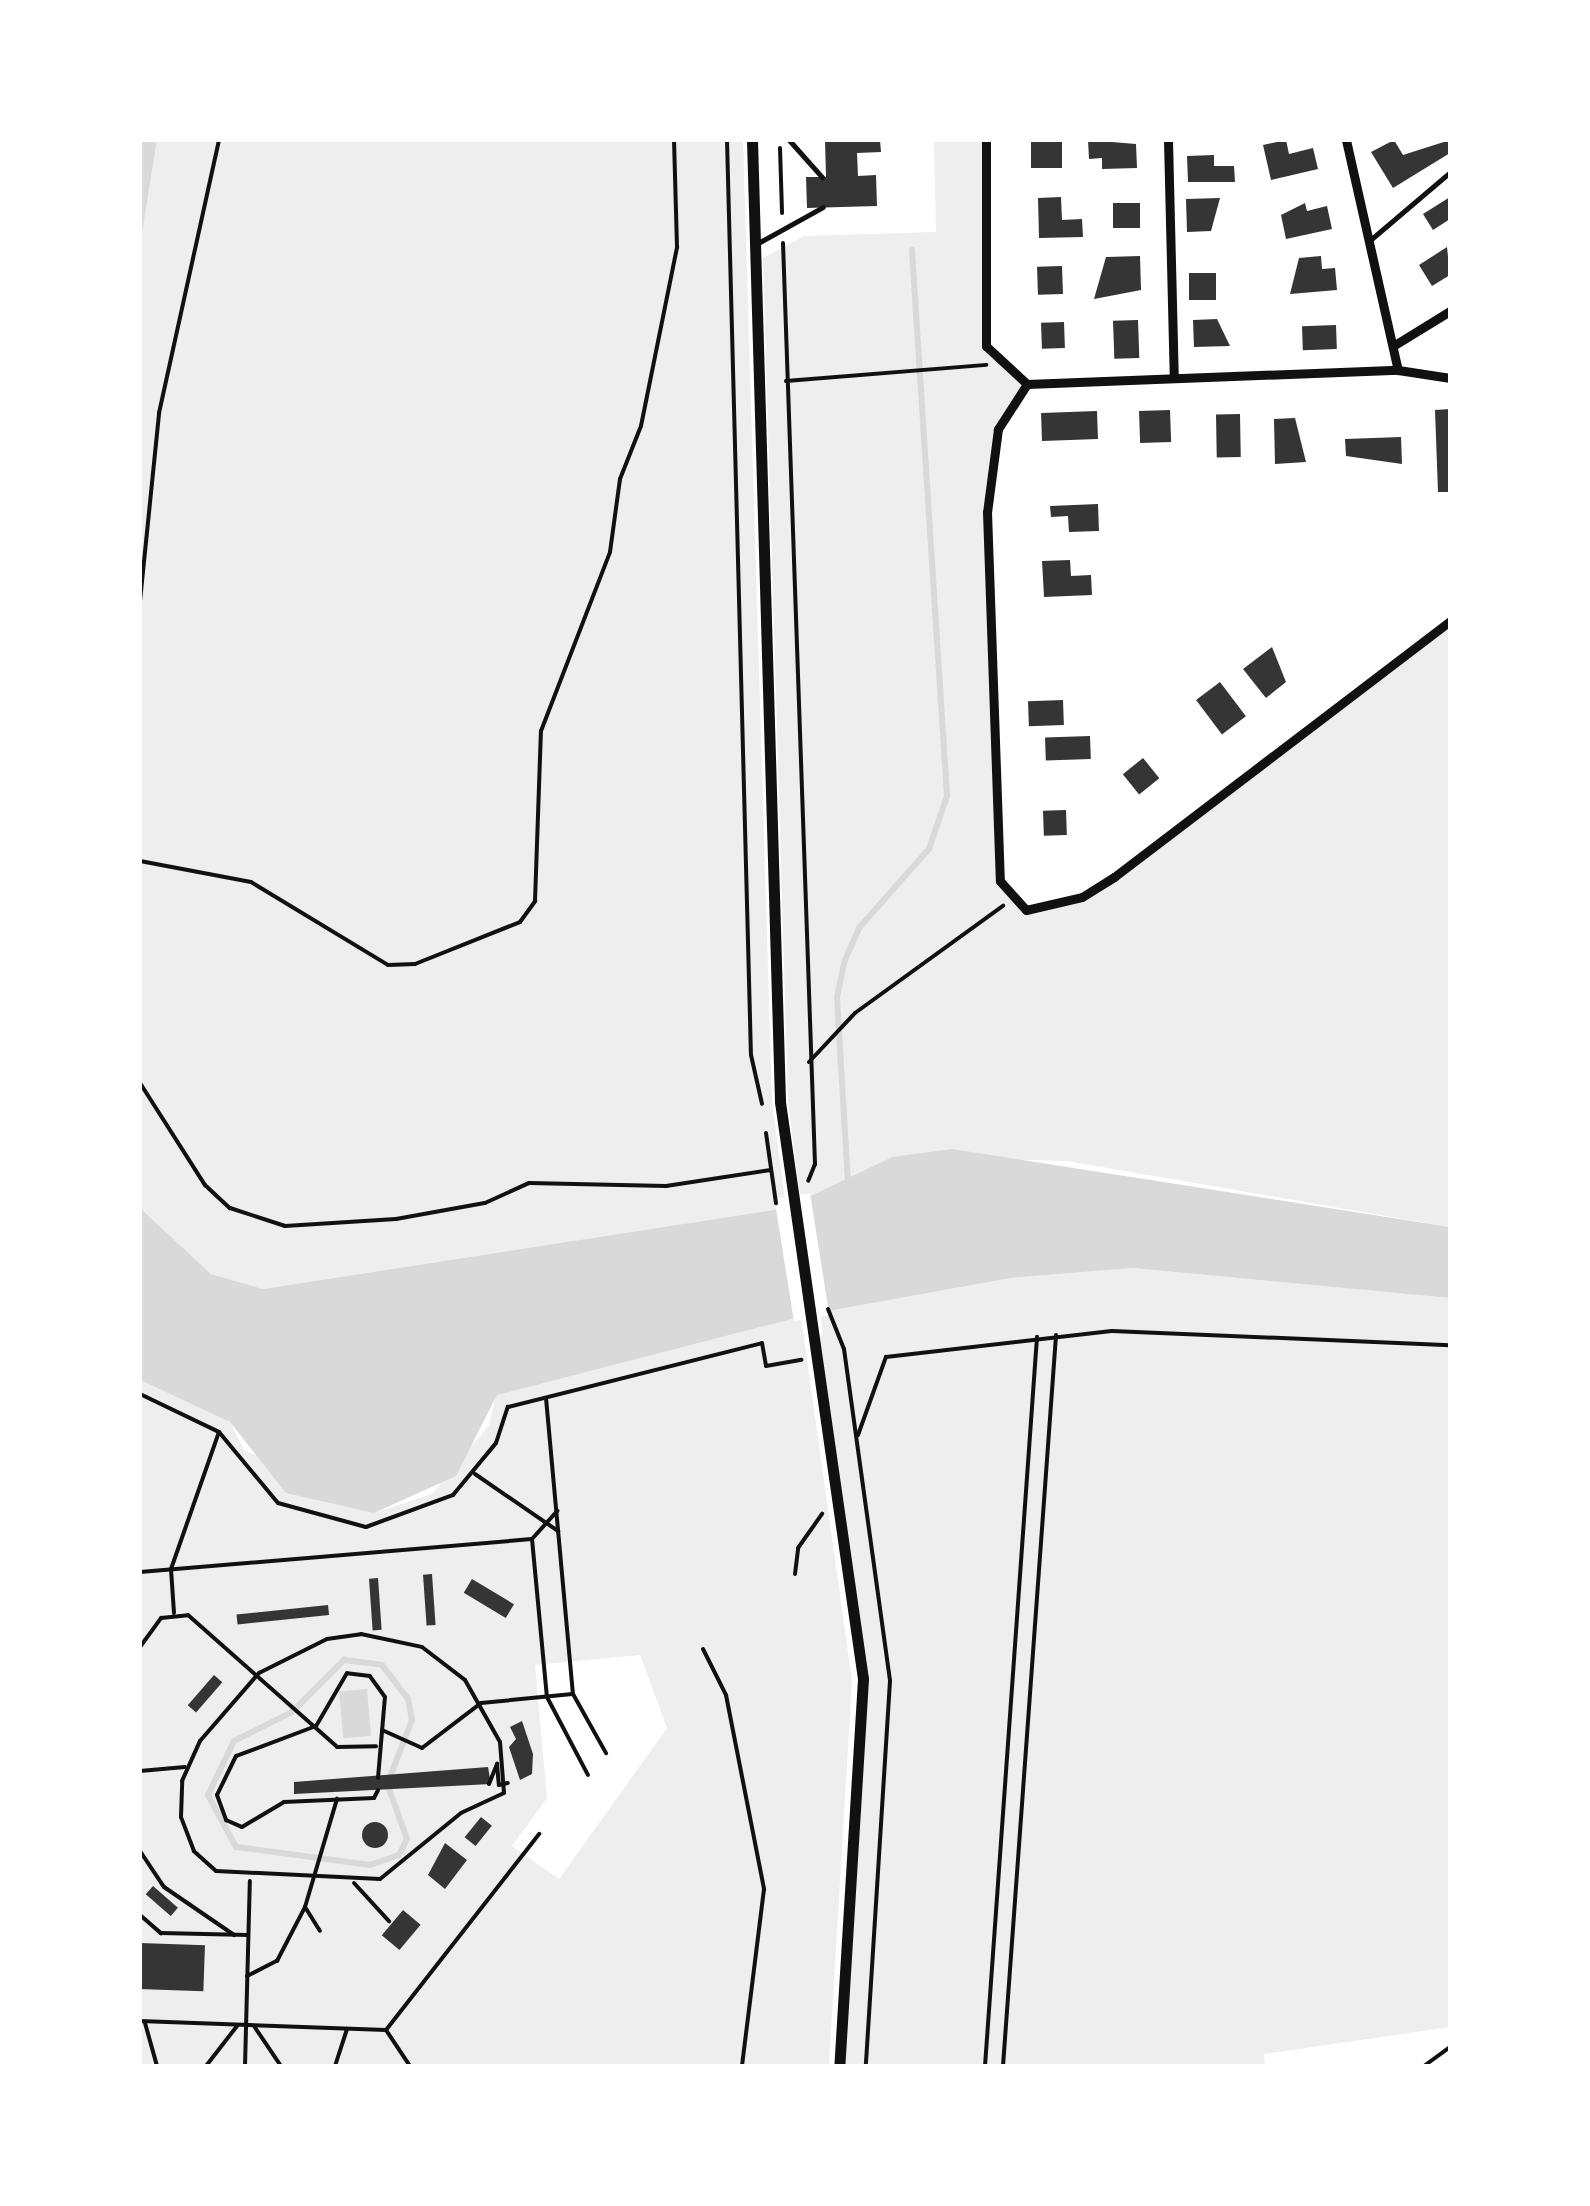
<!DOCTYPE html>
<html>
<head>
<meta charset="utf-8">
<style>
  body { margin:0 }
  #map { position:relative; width:1590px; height:2206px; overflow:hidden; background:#fff; font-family:"Sofia Sans Condensed",sans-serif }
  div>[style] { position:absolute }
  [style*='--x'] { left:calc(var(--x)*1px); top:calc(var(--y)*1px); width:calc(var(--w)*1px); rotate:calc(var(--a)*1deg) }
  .green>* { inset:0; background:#eee }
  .water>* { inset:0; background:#d9d9d9; transform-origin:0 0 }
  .pier>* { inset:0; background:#fff; transform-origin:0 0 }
  .stream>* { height:6px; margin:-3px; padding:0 3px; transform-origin:3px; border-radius:3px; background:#d9d9d9 }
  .building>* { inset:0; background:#353535; transform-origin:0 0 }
  .round { border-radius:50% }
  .path>* { height:4px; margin:-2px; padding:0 2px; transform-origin:2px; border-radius:2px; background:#111 }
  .service>* { height:5px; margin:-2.5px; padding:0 2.5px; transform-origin:2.5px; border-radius:2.5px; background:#111 }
  .minor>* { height:9px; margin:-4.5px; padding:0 4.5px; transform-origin:4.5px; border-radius:4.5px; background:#111 }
  .tertiary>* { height:11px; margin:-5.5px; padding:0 5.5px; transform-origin:5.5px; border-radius:5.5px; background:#111 }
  span { translate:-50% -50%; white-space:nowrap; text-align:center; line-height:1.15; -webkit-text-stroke:8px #fff; paint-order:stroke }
  .frame { position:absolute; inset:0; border:142px solid #fff; pointer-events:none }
</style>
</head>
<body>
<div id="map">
  <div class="green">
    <div style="clip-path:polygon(157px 140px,743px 140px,772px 1102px,786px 1208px,263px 1289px,211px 1274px,140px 1208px,140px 246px)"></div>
    <div style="clip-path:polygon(934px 140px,986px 140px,986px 346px,1027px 384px,998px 429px,989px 467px,1000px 880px,1011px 900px,1026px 910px,1082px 897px,1450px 621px,1450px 1227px,1067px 1161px,892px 1157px,801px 1203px,788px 1101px,763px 258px,804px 236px,936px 232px)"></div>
    <div style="clip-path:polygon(1133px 1268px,1450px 1298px,1450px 2027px,1264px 2054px,1265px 2066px,839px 2066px,863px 1717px,815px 1337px,823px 1335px,820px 1312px,1011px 1278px)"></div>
    <div style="clip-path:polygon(evenodd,801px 1316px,852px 1681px,829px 2066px,140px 2066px,140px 1380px,230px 1422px,244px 1450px,374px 1513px,432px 1494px,489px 1425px,496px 1395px,801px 1316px,640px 1655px,667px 1728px,559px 1879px,512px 1846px,547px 1798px,535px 1665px,640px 1655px)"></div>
  </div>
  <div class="water">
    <div style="clip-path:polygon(140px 140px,157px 140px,140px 246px)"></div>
    <div style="clip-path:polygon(952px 1149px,1450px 1227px,1450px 1298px,1133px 1268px,1011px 1278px,811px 1314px,497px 1395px,456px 1476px,374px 1513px,286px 1493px,230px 1422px,140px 1380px,140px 1208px,211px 1274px,263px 1289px,786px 1208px,892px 1157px)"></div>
    <div style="left:367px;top:1689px;width:47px;height:28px;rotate:85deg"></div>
  </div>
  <div class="pier">
    <div style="left:810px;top:1193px;width:124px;height:36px;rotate:81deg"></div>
  </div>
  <div class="stream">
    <div style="--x:848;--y:1183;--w:186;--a:-93.4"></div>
    <div style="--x:837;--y:997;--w:38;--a:-78"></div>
    <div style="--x:845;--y:960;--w:35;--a:-66"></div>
    <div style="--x:859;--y:928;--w:106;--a:-48.5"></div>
    <div style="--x:929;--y:849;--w:56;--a:-71.2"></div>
    <div style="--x:947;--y:796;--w:547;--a:-93.67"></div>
    <div style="--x:389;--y:1789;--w:53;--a:70.2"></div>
    <div style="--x:407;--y:1839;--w:18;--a:117"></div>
    <div style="--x:399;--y:1855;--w:31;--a:161"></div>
    <div style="--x:370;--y:1865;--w:135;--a:-172.3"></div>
    <div style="--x:236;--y:1847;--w:59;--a:-118.3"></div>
    <div style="--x:208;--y:1795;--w:60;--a:-64.3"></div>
    <div style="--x:234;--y:1741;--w:65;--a:-26.6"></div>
    <div style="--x:292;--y:1712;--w:74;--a:-45"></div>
    <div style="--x:344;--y:1660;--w:38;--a:7"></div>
    <div style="--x:382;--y:1665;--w:43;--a:52.6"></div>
    <div style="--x:408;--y:1699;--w:21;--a:79"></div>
    <div style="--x:412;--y:1720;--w:61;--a:111.1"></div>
  </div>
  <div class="building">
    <div style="clip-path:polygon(825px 140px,880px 140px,881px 152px,857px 153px,858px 176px,876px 175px,877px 206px,807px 208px,806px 177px,826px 177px)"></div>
    <div style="left:1031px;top:140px;width:31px;height:28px"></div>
    <div style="clip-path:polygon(1088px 140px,1136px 144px,1137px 168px,1102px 169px,1102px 158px,1089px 159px)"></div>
    <div style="clip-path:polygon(1286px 140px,1289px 154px,1313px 148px,1318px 169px,1271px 180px,1263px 145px)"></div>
    <div style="clip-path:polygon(1394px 140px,1403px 155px,1450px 140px,1450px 153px,1393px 188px,1371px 152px)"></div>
    <div style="clip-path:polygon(1214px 155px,1214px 166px,1234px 166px,1235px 182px,1188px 182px,1187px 156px)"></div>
    <div style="clip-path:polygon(1061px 197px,1062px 220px,1082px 219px,1083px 237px,1039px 238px,1038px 198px)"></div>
    <div style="clip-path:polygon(1450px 197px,1450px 219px,1433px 230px,1423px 214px)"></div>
    <div style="clip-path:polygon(1220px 198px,1211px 231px,1187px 232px,1186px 199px)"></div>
    <div style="left:1113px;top:203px;width:27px;height:25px"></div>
    <div style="clip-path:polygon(1305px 203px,1307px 211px,1327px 206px,1332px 229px,1286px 239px,1281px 215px)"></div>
    <div style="clip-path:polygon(1447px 247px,1450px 275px,1432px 286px,1419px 265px)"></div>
    <div style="clip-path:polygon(1140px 256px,1141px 290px,1094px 299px,1106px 257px)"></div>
    <div style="clip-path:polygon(1321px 256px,1322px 269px,1335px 268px,1337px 290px,1290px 294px,1299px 258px)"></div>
    <div style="left:1062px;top:266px;width:28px;height:25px;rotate:88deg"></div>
    <div style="left:1216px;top:273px;width:27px;height:27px;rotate:90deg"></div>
    <div style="clip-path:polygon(1217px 319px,1230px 346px,1194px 347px,1193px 320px)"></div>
    <div style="left:1138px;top:320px;width:38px;height:25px;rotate:88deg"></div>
    <div style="left:1064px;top:322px;width:26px;height:23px;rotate:88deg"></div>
    <div style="left:1336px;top:325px;width:24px;height:34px;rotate:88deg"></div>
    <div style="clip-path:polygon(1450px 409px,1450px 492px,1438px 492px,1435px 410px)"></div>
    <div style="left:1170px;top:410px;width:32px;height:31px;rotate:88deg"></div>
    <div style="left:1097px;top:411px;width:28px;height:56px;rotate:88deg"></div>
    <div style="left:1240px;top:414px;width:43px;height:24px;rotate:89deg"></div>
    <div style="clip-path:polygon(1295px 418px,1306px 462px,1275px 464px,1274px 419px)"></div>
    <div style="clip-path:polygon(1401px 437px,1402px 464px,1346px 456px,1345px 439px)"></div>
    <div style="clip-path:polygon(1098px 504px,1099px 531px,1069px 532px,1068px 516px,1051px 517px,1050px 506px)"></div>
    <div style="clip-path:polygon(1070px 560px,1071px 576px,1091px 575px,1092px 595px,1044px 597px,1042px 561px)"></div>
    <div style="clip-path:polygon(1272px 647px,1286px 682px,1266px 698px,1243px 669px)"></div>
    <div style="left:1220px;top:682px;width:43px;height:30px;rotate:53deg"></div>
    <div style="left:1063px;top:700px;width:25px;height:35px;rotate:88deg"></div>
    <div style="left:1090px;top:736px;width:23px;height:45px;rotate:88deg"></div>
    <div style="left:1143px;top:758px;width:26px;height:26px;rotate:51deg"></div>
    <div style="left:1066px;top:810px;width:25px;height:23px;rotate:88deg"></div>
    <div style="left:432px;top:1574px;width:51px;height:9px;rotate:86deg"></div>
    <div style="left:378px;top:1578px;width:52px;height:9px;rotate:86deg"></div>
    <div style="left:472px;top:1579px;width:49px;height:16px;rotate:31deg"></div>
    <div style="left:328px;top:1605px;width:10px;height:92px;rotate:84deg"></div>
    <div style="left:214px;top:1675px;width:11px;height:40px;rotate:41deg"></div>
    <div style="clip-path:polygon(522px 1721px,533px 1754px,532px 1774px,520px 1780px,509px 1747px,516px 1739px,510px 1727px)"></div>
    <div style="clip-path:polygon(488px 1767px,491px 1784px,294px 1794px,294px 1782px)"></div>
    <div style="left:481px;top:1817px;width:14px;height:26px;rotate:39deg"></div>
    <div class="round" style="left:362px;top:1822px;width:26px;height:26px"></div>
    <div style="clip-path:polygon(445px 1843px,467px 1860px,445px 1889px,428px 1875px)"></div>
    <div style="left:153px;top:1886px;width:33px;height:11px;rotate:41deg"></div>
    <div style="left:403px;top:1910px;width:23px;height:33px;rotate:40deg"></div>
    <div style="left:140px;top:1943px;width:65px;height:46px;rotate:2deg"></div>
  </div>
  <div class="path">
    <div style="--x:727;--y:140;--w:915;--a:88.5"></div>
    <div style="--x:751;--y:1055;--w:50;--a:77.3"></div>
    <div style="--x:780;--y:148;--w:65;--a:88.2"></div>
    <div style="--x:783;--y:243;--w:922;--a:88.01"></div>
    <div style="--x:815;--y:1164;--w:18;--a:112"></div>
    <div style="--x:786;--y:381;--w:201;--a:-4.6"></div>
    <div style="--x:140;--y:601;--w:189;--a:-84.2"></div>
    <div style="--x:159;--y:413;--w:280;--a:-77.6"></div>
    <div style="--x:140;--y:861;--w:113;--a:10.7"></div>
    <div style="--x:251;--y:882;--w:160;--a:31.2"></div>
    <div style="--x:388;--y:965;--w:27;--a:-2"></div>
    <div style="--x:415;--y:964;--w:113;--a:-21.8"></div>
    <div style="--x:520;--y:922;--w:26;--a:-54"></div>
    <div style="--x:535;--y:901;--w:170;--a:-88"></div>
    <div style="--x:541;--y:731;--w:192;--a:-68.9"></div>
    <div style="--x:610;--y:552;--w:74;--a:-82.2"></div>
    <div style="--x:620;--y:479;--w:57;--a:-68.4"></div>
    <div style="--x:641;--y:426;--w:183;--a:-78.6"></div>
    <div style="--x:677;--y:247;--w:107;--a:-91.6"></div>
    <div style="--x:809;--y:1062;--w:67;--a:-46.8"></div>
    <div style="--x:855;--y:1013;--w:183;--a:-35.9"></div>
    <div style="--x:140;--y:1083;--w:121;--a:57.5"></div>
    <div style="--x:205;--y:1185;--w:34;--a:43"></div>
    <div style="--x:230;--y:1208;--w:58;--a:18.1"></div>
    <div style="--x:285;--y:1226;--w:111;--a:-3.6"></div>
    <div style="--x:396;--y:1219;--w:90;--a:-10.2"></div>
    <div style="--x:485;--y:1203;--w:48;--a:-24.4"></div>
    <div style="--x:529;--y:1183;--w:137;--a:1.3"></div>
    <div style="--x:666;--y:1186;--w:106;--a:-8.7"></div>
    <div style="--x:766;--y:1133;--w:71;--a:81.9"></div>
    <div style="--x:828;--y:1309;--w:43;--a:68.2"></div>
    <div style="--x:844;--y:1349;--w:335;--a:82.1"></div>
    <div style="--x:890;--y:1681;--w:386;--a:93.6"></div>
    <div style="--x:140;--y:1394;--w:88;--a:25.7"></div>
    <div style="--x:219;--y:1432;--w:92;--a:50.3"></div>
    <div style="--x:278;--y:1503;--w:91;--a:15.3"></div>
    <div style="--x:366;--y:1527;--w:93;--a:-20.2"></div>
    <div style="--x:453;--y:1495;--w:67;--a:-50.4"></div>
    <div style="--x:496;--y:1443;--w:38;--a:-72"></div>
    <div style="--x:508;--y:1407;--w:262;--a:-14.1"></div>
    <div style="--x:762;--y:1343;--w:23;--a:80"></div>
    <div style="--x:766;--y:1366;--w:36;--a:-10"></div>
    <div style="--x:546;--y:1398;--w:297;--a:84.8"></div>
    <div style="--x:573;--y:1694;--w:68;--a:60.8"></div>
    <div style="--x:858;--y:1435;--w:83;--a:-70.3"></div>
    <div style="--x:886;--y:1357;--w:227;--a:-6.6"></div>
    <div style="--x:1112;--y:1331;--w:338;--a:2.4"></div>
    <div style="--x:475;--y:1474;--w:101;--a:34.5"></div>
    <div style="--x:532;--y:1539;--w:159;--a:84.6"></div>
    <div style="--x:547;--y:1697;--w:88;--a:62.3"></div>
    <div style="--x:140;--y:1572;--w:393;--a:-4.8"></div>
    <div style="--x:532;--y:1539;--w:38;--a:-48"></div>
    <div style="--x:795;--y:1574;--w:26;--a:-83"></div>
    <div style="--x:798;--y:1548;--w:42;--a:-54.8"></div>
    <div style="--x:174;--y:1613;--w:44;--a:-93.9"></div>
    <div style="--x:171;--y:1569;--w:145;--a:-70.7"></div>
    <div style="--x:361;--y:1634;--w:62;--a:12"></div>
    <div style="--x:422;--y:1647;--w:54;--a:37.5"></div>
    <div style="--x:465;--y:1680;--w:71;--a:60.6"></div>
    <div style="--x:500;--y:1742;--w:51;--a:85.5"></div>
    <div style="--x:504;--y:1793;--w:47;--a:155.1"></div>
    <div style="--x:461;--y:1813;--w:104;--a:140.8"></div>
    <div style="--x:380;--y:1879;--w:164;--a:-177.2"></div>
    <div style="--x:216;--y:1871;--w:30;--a:-138"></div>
    <div style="--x:194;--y:1851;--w:36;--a:-111"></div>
    <div style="--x:181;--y:1817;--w:36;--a:-88"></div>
    <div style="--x:182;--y:1781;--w:44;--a:-65.8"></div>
    <div style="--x:200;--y:1741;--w:90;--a:-49.1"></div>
    <div style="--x:259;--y:1673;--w:76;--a:-26.6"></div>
    <div style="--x:327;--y:1639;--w:34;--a:-8"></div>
    <div style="--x:140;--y:1647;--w:36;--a:-54"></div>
    <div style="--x:161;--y:1618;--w:27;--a:-6"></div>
    <div style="--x:188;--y:1615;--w:199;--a:41.5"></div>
    <div style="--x:337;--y:1747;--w:39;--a:-1"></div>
    <div style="--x:703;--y:1649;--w:51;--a:63.4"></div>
    <div style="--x:726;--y:1695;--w:198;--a:78.9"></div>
    <div style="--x:764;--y:1889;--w:178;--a:97.1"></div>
    <div style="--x:382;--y:1730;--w:44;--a:24.2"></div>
    <div style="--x:422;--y:1748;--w:74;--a:-37.3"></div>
    <div style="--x:481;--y:1703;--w:92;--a:-5.6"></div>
    <div style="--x:140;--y:1771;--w:45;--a:-5.1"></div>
    <div style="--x:378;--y:1778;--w:81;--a:-85.1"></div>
    <div style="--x:385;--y:1697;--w:26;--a:-126"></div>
    <div style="--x:370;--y:1676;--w:23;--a:-173"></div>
    <div style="--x:347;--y:1673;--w:61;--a:120.3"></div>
    <div style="--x:316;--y:1726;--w:85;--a:159.4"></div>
    <div style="--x:236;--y:1756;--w:43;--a:116"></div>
    <div style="--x:217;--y:1795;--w:27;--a:70"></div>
    <div style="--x:226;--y:1820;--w:17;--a:24"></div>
    <div style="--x:242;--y:1827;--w:49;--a:-30.8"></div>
    <div style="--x:284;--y:1802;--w:90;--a:-2.5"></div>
    <div style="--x:374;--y:1798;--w:9;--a:-63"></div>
    <div style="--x:489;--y:1784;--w:22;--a:-68"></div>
    <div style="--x:497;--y:1764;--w:21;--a:85"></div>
    <div style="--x:499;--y:1785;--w:9;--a:-13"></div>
    <div style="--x:140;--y:1851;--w:43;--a:56.3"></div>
    <div style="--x:164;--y:1887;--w:85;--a:34.4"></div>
    <div style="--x:354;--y:1883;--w:52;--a:47.4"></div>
    <div style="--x:305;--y:1907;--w:28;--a:58"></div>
    <div style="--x:140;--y:1915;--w:28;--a:41"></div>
    <div style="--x:161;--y:1933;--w:87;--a:1.3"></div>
    <div style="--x:247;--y:1976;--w:34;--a:-27"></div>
    <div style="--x:277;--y:1961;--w:61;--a:-62.6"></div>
    <div style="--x:305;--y:1907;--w:113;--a:-73.5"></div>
    <div style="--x:140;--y:2021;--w:246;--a:2.1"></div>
    <div style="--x:145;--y:2023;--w:45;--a:74.4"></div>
    <div style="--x:254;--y:2026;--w:48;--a:56"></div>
    <div style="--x:386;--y:2030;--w:249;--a:-52"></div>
    <div style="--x:386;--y:2030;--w:43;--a:56.3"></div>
    <div style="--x:206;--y:2066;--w:51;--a:-52.2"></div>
    <div style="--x:245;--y:2066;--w:185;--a:-88.5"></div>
    <div style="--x:335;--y:2066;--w:39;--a:-72"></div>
    <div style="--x:985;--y:2066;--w:731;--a:-85.92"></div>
    <div style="--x:1003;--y:2066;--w:733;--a:-85.85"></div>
    <div style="--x:1424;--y:2066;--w:32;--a:-36"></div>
  </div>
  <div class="service">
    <div style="--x:789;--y:140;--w:50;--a:48.3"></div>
    <div style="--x:1369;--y:241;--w:106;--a:-40.4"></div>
    <div style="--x:758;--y:243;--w:74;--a:-29"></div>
    <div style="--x:1450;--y:1919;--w:3;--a:90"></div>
  </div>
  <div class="minor">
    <div style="--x:986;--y:140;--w:206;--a:90"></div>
    <div style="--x:986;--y:346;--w:56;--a:42.8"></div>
    <div style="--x:1168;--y:140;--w:238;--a:88.6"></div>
    <div style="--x:1346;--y:140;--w:236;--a:77.3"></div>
    <div style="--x:1393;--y:346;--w:67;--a:-31.6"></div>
    <div style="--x:1027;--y:384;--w:54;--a:122.8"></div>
    <div style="--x:998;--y:429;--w:84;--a:97.5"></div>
    <div style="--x:987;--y:512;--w:369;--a:88"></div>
    <div style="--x:1000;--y:881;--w:39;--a:48"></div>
    <div style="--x:1026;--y:910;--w:57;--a:-13.1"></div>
    <div style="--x:1082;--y:897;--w:38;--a:-32"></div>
    <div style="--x:1114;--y:877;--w:422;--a:-37.3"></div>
    <div style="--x:1027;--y:384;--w:371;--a:-2.2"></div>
    <div style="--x:1398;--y:370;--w:53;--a:8.7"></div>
  </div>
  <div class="tertiary">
    <div style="--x:752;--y:140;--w:962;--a:88.33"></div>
    <div style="--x:780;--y:1102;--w:583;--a:81.81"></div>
    <div style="--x:863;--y:1679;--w:388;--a:93.5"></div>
  </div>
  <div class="frame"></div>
</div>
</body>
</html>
